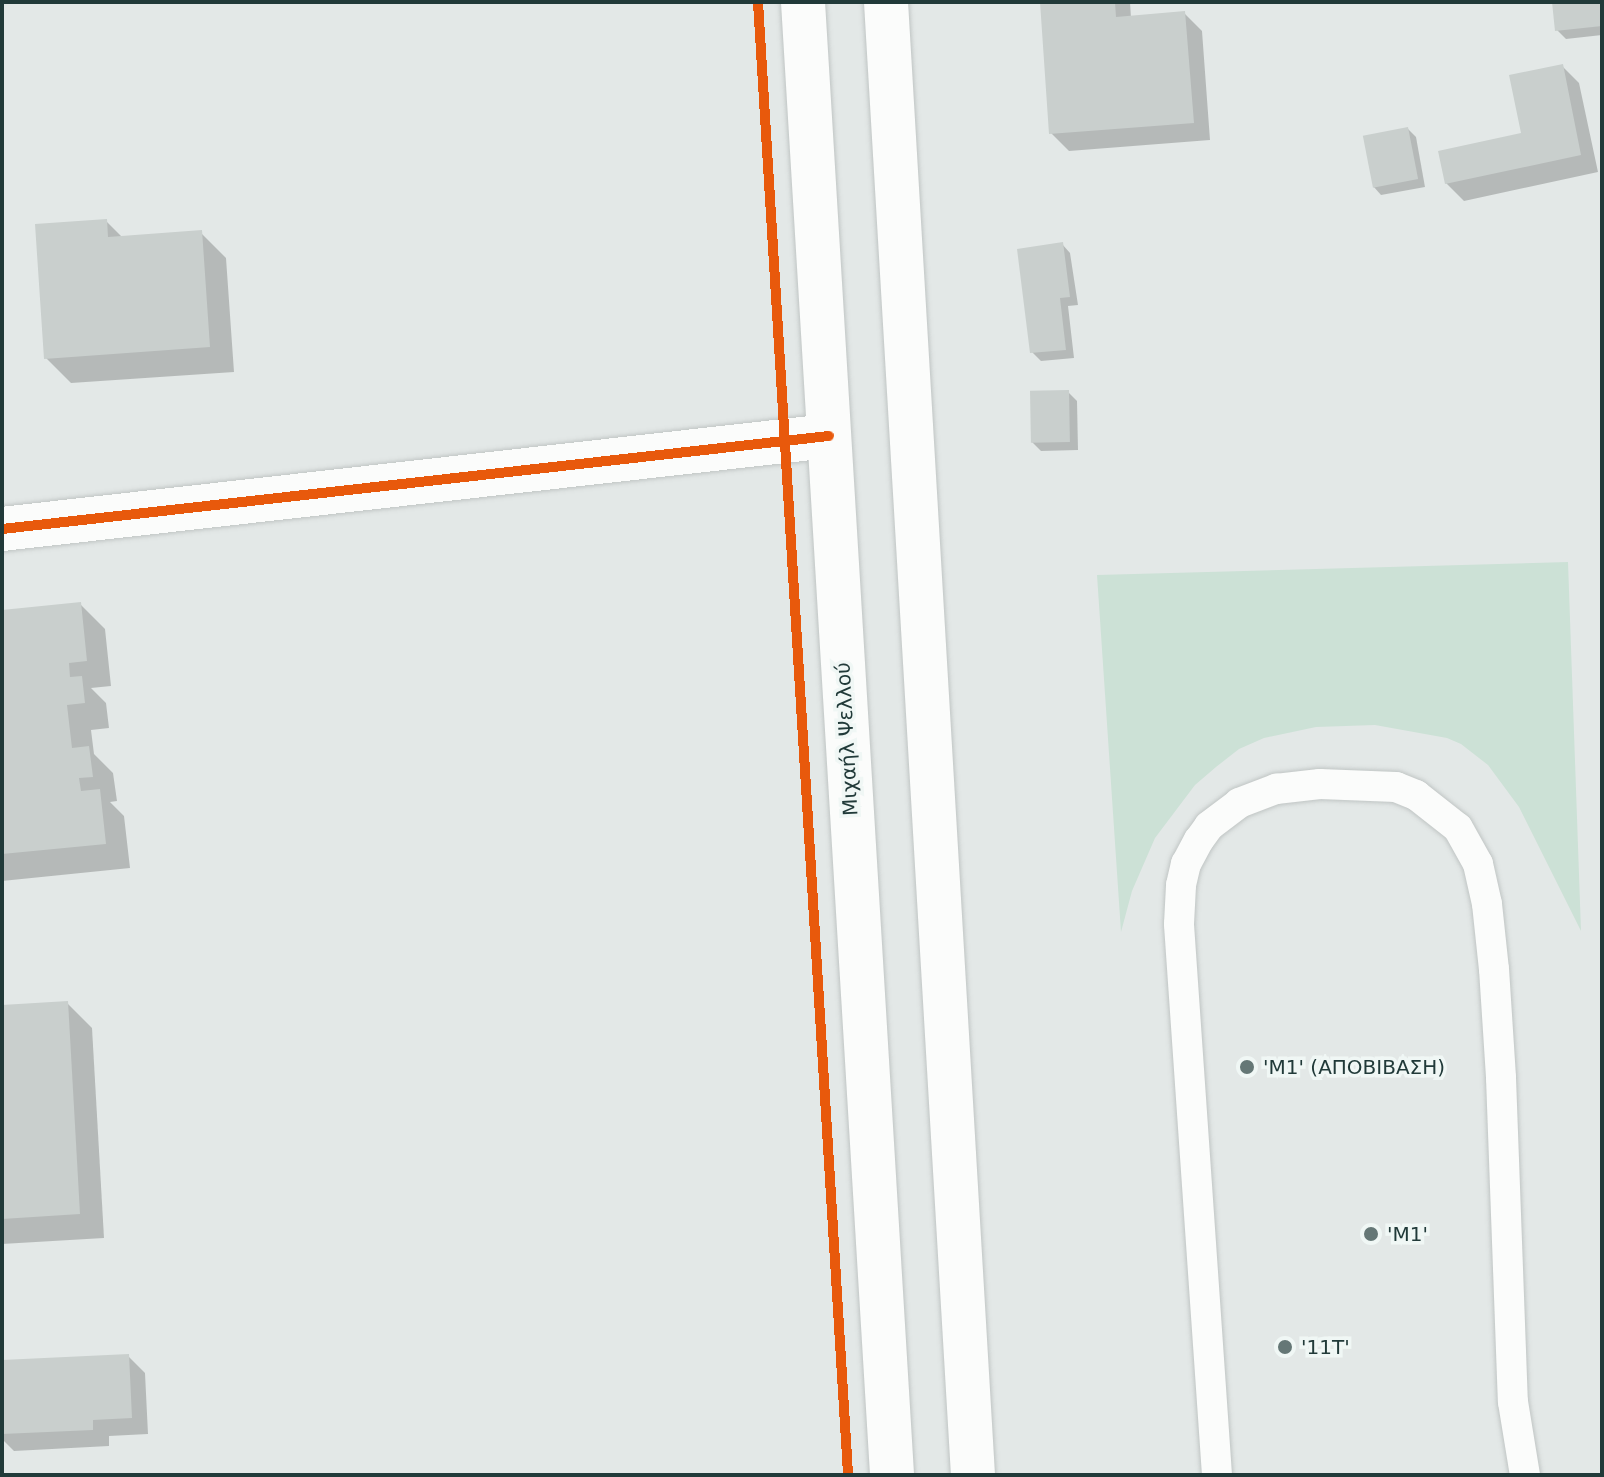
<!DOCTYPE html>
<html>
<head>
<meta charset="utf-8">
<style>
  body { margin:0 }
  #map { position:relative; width:1604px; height:1477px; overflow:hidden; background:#e3e8e7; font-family:"DejaVu Sans",sans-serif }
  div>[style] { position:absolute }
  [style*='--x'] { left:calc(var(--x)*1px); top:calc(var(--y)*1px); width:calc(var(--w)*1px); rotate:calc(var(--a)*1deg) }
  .green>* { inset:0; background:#cce1d6 }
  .shadow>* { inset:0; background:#0003 }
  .building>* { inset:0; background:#c9cfcd; transform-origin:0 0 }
  .roads { filter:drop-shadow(0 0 2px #c0c5c4) drop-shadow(0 0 2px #c0c5c4) }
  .service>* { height:30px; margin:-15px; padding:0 15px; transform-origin:15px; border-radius:15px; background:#fbfcfb }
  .minor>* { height:44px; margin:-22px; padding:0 22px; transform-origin:22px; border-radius:22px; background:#fbfcfb }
  .secondary>* { height:44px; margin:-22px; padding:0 22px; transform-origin:22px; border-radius:22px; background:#fbfcfb }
  .cycleway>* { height:10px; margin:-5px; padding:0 5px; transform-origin:5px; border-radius:5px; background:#e8590c }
  .dots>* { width:22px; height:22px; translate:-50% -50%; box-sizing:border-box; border:4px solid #f0f7f5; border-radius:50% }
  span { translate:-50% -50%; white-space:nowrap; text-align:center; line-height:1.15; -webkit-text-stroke:7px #f0f7f5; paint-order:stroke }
  .street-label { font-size:20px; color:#213a39 }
  .poi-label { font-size:20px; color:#213a39 }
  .left { translate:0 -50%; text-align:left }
  .frame { position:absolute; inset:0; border:4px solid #213a39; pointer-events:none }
</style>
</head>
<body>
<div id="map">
  <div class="green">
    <div style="clip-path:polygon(1568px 562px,1581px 931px,1519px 807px,1488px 765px,1461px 744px,1447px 738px,1375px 725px,1316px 727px,1264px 738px,1239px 749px,1216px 767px,1195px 785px,1155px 838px,1132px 891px,1121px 932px,1097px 575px)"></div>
  </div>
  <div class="shadow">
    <div style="clip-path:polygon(1042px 2px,1130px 2px,1131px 18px,1184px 13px,1202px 31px,1210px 140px,1069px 151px,1051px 133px)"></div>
    <div style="clip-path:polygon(1554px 2px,1602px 2px,1602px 35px,1566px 39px,1557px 30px)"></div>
    <div style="clip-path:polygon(1562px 66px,1579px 83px,1598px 172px,1464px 201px,1446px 183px,1523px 134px)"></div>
    <div style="clip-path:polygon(1408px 129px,1416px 137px,1425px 187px,1381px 195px,1373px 186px)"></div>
    <div style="clip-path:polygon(106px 221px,123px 238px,201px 233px,226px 258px,234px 372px,71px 383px,46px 358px)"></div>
    <div style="clip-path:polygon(1062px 244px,1070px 253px,1078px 305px,1068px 306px,1074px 358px,1041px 361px,1032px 352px)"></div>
    <div style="clip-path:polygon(1068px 392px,1077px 401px,1078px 450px,1041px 451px,1032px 442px)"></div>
    <div style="clip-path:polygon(80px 604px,105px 629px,111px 686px,91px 688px,106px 703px,109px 728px,91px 730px,94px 754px,113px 773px,117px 801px,110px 802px,124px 816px,130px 868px,2px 881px,2px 612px)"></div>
    <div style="clip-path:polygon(67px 1003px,92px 1028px,104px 1238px,2px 1244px,2px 1007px)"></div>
    <div style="clip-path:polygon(128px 1356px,145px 1373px,148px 1434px,109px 1436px,109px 1446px,14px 1451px,2px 1439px,2px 1362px)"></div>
  </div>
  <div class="building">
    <div style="clip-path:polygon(1040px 2px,1115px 2px,1116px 17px,1185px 11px,1194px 123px,1049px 134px)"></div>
    <div style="clip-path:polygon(1552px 2px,1602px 2px,1602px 26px,1555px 31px)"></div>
    <div style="clip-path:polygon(1563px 64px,1581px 155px,1445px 184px,1438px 151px,1521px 133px,1509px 75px)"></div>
    <div style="left:1408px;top:127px;width:53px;height:46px;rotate:79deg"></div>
    <div style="clip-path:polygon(107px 219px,108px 237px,202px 230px,210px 347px,44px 359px,35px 224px)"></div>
    <div style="clip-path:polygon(1063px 242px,1070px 297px,1060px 298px,1066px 350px,1030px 353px,1017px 249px)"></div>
    <div style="left:1069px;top:390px;width:52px;height:39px;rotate:89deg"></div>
    <div style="clip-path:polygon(81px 602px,87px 661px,69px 663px,70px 677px,82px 676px,85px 703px,67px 705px,72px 748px,89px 746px,93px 777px,79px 778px,81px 791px,100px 789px,106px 844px,2px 854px,2px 610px)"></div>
    <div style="clip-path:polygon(68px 1001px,80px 1214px,2px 1219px,2px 1005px)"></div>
    <div style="clip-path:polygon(129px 1354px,132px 1418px,93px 1420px,93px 1430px,2px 1434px,2px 1360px)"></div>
  </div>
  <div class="roads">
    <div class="service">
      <div style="--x:1217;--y:1475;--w:552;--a:-93.95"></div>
      <div style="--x:1179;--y:924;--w:39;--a:-87"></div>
      <div style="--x:1181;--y:885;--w:22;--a:-77"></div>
      <div style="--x:1186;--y:864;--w:27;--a:-62"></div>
      <div style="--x:1199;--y:840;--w:17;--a:-54"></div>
      <div style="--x:1209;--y:826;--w:38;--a:-37"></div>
      <div style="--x:1239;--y:803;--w:40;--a:-21"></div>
      <div style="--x:1276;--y:789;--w:44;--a:-6.5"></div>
      <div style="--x:1320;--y:784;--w:76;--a:2.3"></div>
      <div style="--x:1396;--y:787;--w:22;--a:22"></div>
      <div style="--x:1416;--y:795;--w:53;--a:38.2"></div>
      <div style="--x:1458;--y:828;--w:41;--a:60.9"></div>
      <div style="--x:1478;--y:864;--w:41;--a:77.3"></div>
      <div style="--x:1487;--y:904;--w:65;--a:83.9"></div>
      <div style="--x:1494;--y:969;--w:109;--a:86.3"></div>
      <div style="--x:1501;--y:1078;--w:324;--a:87.9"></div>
      <div style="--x:1513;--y:1402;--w:74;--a:80.7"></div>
    </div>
    <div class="minor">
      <div style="--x:2;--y:529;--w:832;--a:-6.42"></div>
    </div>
    <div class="secondary">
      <div style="--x:803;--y:2;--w:1476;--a:86.54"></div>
      <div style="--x:886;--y:2;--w:1476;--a:86.62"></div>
    </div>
  </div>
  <div class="cycleway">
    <div style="--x:758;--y:2;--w:1476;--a:86.5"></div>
    <div style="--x:2;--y:529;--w:832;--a:-6.42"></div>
  </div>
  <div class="dots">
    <div style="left:1247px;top:1067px;background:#657776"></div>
    <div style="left:1371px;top:1234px;background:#657776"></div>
    <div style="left:1285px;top:1347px;background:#657776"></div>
  </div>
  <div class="street-label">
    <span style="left:847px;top:739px;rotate:-93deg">Μιχαήλ Ψελλού</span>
  </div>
  <div class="poi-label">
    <span class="left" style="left:1263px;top:1067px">'Μ1' (ΑΠΟΒΙΒΑΣΗ)</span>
    <span class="left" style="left:1387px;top:1234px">'Μ1'</span>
    <span class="left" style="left:1301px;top:1347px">'11Τ'</span>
  </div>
  <div class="frame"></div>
</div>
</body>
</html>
